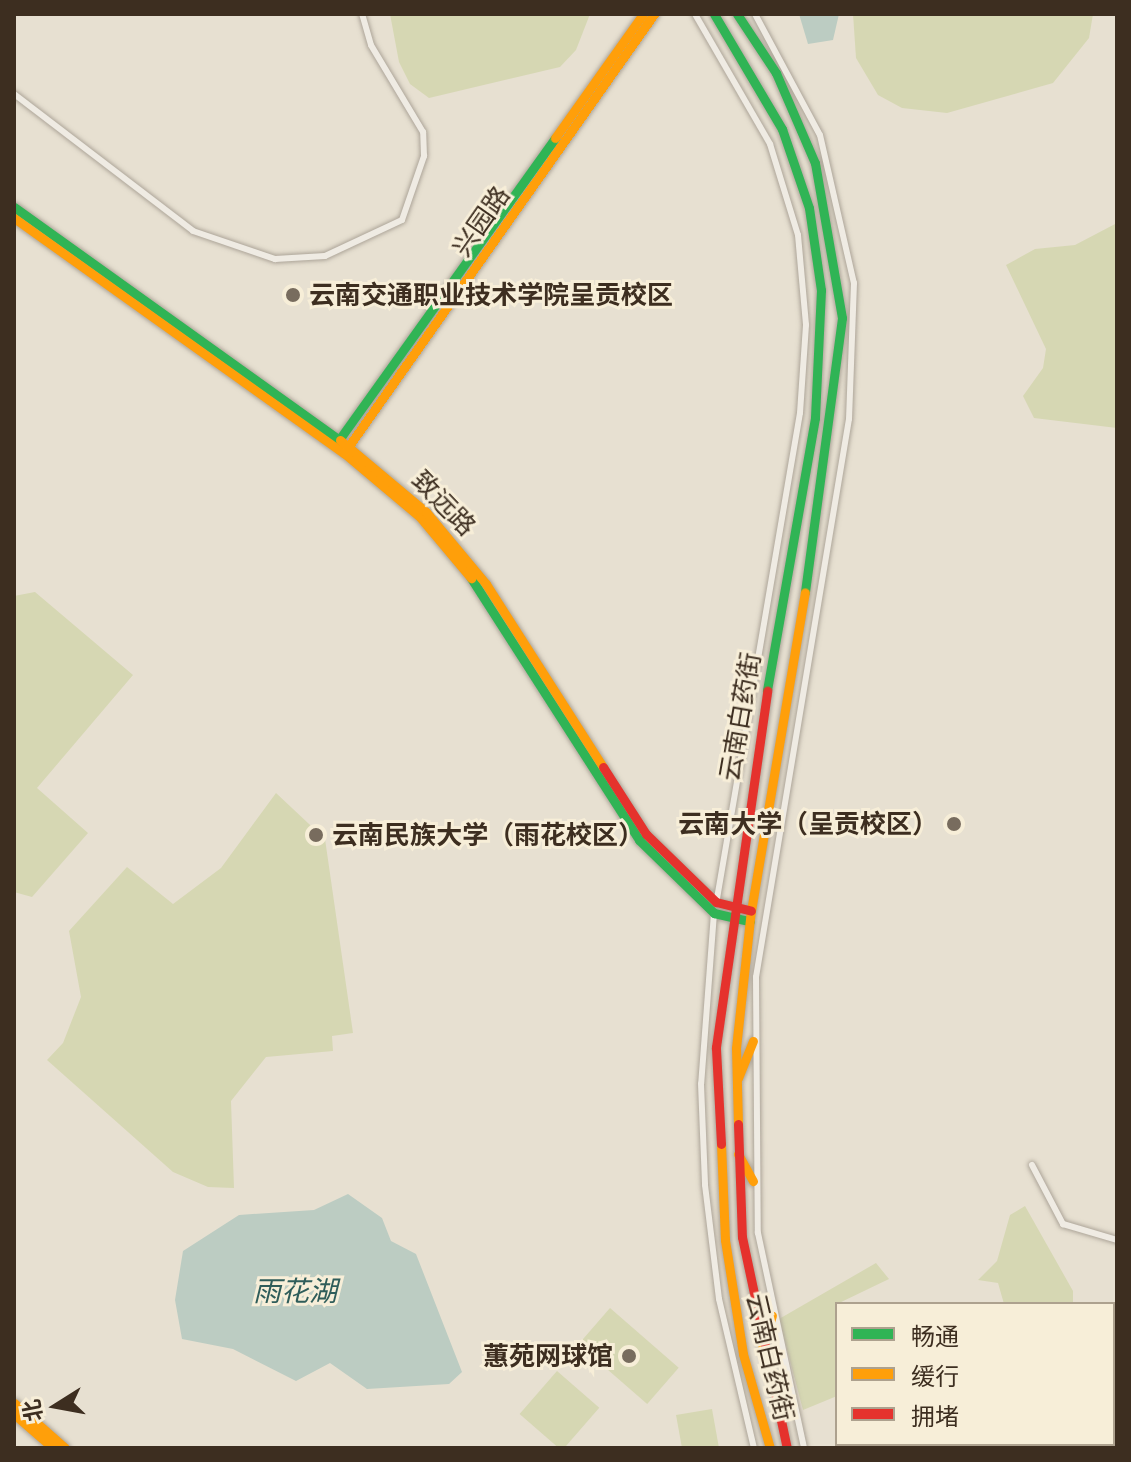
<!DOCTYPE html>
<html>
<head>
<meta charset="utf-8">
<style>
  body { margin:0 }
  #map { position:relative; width:1131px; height:1462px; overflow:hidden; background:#e7e0d1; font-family:"IBM Plex Serif","Noto Sans SC",serif }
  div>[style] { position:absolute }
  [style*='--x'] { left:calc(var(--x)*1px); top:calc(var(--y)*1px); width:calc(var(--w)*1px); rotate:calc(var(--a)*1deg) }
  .green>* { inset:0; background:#d6d7b3; transform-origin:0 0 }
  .water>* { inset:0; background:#bcccc2 }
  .roads { filter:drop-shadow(0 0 2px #ada599) drop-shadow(0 0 2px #ada599) }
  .street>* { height:6px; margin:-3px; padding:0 3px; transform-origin:3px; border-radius:3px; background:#efebe3 }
  .fast>* { height:9px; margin:-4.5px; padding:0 4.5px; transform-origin:4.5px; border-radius:4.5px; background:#30b455 }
  .slow>* { height:9px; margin:-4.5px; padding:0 4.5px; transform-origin:4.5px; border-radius:4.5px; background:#ff9f0a }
  .jam>* { height:9px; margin:-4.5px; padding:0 4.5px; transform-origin:4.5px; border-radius:4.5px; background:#e5322d }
  .dots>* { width:22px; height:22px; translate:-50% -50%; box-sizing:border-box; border:4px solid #f7eed8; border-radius:50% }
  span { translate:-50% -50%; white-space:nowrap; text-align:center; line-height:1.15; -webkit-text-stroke:6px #f7eed8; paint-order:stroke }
  .street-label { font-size:26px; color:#3d2e20 }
  .poi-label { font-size:26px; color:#3d2e20; font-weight:700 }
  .left { translate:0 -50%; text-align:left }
  .right { translate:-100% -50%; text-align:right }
  .water-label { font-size:28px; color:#2f5d5a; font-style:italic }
  .frame { position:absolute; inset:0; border:16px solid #3d2e20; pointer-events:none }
  .legend { position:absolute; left:835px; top:1302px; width:280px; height:144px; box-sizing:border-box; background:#f7eed8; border:2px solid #ada18e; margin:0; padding:10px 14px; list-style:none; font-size:24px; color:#3d2e20 }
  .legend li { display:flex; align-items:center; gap:16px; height:40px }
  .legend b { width:40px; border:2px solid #ada18e }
  .north { position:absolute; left:16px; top:1366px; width:80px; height:80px; -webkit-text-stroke:6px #f7eed8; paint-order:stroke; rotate:259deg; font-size:22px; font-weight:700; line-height:32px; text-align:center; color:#3d2e20 }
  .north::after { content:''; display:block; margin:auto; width:28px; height:36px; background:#3d2e20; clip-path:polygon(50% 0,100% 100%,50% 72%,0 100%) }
</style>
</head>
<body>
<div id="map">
  <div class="green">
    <div style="clip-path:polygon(390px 14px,590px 14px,576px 50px,560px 67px,429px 98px,410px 84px,399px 62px)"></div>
    <div style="clip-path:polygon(853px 14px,1093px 14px,1089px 38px,1053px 83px,947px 113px,902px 108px,878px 95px,856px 58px)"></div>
    <div style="clip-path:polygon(1117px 223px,1117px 428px,1034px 418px,1023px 396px,1043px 368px,1046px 349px,1006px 265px,1035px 249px,1075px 245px)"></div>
    <div style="clip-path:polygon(35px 592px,133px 675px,37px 788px,88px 833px,32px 897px,14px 892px,14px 596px)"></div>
    <div style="clip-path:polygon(276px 793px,325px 839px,353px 1033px,332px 1036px,333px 1051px,266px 1057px,231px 1101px,234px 1188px,208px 1187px,173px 1172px,47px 1060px,63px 1043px,81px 997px,69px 931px,127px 867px,173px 904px,221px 868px)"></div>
    <div style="clip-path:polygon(1025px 1206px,1073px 1291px,1073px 1304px,1004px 1304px,998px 1283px,978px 1280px,997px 1261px,1010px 1215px)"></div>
    <div style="clip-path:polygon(876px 1263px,889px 1279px,837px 1304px,837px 1396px,803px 1410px,779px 1319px)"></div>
    <div style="left:610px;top:1308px;width:91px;height:48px;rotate:41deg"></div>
    <div style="left:557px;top:1371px;width:56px;height:57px;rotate:41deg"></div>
    <div style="clip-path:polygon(712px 1409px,719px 1448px,682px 1448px,676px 1415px)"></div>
    <div style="left:881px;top:1444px;width:147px;height:4px"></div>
  </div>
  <div class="water">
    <div style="clip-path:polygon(799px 14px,839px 14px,833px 40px,808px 44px)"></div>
    <div style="clip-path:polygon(348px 1194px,382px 1218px,391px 1241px,416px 1254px,462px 1372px,449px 1384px,367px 1389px,330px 1363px,296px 1381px,233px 1349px,182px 1339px,175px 1300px,183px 1251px,239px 1215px,314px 1210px)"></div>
  </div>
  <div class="roads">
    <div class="street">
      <div style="--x:695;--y:14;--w:150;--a:60"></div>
      <div style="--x:770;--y:144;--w:95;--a:72.9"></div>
      <div style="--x:798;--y:235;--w:90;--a:84.9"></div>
      <div style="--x:806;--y:325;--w:88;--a:93.9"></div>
      <div style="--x:800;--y:413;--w:496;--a:99.7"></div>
      <div style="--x:755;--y:14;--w:137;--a:61.8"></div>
      <div style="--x:820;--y:135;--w:152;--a:77.1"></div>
      <div style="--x:854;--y:283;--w:136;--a:92.1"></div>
      <div style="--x:849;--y:419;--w:566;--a:99.46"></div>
      <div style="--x:756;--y:977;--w:256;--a:89.6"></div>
      <div style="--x:758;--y:1233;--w:220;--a:77.9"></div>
      <div style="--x:14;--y:94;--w:225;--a:37.4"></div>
      <div style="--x:193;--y:231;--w:87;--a:18.9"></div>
      <div style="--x:275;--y:259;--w:50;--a:-3.4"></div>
      <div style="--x:325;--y:256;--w:85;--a:-25.1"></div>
      <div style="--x:402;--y:220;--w:68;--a:-71"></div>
      <div style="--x:424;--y:156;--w:24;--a:-92"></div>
      <div style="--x:423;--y:132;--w:101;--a:-120.9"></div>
      <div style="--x:371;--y:45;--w:32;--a:-106"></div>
      <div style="--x:714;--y:913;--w:171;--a:94.3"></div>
      <div style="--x:701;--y:1084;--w:101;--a:87.7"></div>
      <div style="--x:705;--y:1185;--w:115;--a:83"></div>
      <div style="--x:719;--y:1299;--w:153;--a:76.8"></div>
      <div style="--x:1032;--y:1165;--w:67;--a:62.3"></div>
      <div style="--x:1063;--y:1224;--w:56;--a:16.5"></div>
    </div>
    <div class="fast">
      <div style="--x:714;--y:14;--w:134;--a:59.4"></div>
      <div style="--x:782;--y:129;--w:83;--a:71.1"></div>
      <div style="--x:809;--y:208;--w:83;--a:81.7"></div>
      <div style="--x:821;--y:290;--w:128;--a:92.7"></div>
      <div style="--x:815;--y:418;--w:277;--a:100"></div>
      <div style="--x:737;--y:14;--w:71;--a:56.5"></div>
      <div style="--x:776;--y:73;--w:98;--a:66.6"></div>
      <div style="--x:815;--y:163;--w:157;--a:80.1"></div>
      <div style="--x:842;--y:318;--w:277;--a:97.7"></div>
      <div style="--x:14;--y:207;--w:401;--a:35.6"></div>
      <div style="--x:336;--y:444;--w:376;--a:-54.4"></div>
      <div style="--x:471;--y:578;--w:311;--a:57.3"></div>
      <div style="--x:639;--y:840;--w:105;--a:44.2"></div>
      <div style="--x:714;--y:913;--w:37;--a:13"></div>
    </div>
    <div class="slow">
      <div style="--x:555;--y:138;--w:152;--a:-54.6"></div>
      <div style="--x:14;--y:218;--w:405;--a:35.5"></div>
      <div style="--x:344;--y:453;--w:99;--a:40.1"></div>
      <div style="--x:420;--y:517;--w:80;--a:50.1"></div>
      <div style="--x:340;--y:440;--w:112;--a:39.9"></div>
      <div style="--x:426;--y:512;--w:94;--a:50.2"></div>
      <div style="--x:486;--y:584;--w:217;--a:57.4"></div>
      <div style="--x:346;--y:450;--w:534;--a:-54.76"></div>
      <div style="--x:738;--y:1078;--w:40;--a:-68"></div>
      <div style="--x:738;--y:1124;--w:76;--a:-91.5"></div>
      <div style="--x:736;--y:1048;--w:138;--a:-83.8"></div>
      <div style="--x:751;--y:911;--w:323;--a:-80.4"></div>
      <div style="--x:721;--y:1144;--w:96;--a:87.6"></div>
      <div style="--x:725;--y:1240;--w:115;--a:81"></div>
      <div style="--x:743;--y:1354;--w:98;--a:74"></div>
      <div style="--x:738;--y:1154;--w:31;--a:61"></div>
      <div style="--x:762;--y:1348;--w:34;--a:-73"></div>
      <div style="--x:14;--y:1403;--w:68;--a:41.4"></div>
      <div style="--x:14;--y:1414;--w:52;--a:41.1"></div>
    </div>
    <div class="jam">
      <div style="--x:603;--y:767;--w:80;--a:57.3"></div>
      <div style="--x:646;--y:834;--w:98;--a:44.2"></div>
      <div style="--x:716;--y:902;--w:36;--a:14"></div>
      <div style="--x:738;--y:1124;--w:113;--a:88"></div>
      <div style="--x:742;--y:1237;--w:216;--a:78"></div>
      <div style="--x:721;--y:1144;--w:97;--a:-93"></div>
      <div style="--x:716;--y:1047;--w:360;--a:-81.8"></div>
    </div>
  </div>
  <div class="dots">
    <div style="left:293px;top:295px;background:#786c5e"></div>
    <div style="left:954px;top:824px;background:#786c5e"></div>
    <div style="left:316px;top:835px;background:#786c5e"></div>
    <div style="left:629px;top:1356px;background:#786c5e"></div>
  </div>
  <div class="street-label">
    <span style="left:481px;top:221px;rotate:-55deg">兴园路</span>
    <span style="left:444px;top:503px;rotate:46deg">致远路</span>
    <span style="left:740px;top:717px;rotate:-80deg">云南白药街</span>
    <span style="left:770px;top:1357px;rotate:77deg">云南白药街</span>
  </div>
  <div class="poi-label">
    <span class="left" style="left:309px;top:295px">云南交通职业技术学院呈贡校区</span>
    <span class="right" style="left:938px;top:824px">云南大学（呈贡校区）</span>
    <span class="left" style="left:332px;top:835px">云南民族大学（雨花校区）</span>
    <span class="right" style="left:613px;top:1356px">蕙苑网球馆</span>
  </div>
  <div class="water-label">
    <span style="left:295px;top:1291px">雨花湖</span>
  </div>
  <div class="frame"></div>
  <ul class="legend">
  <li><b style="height:10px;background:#30b455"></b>畅通</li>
  <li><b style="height:10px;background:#ff9f0a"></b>缓行</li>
  <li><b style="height:10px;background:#e5322d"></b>拥堵</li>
  </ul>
  <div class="north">北</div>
</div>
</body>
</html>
